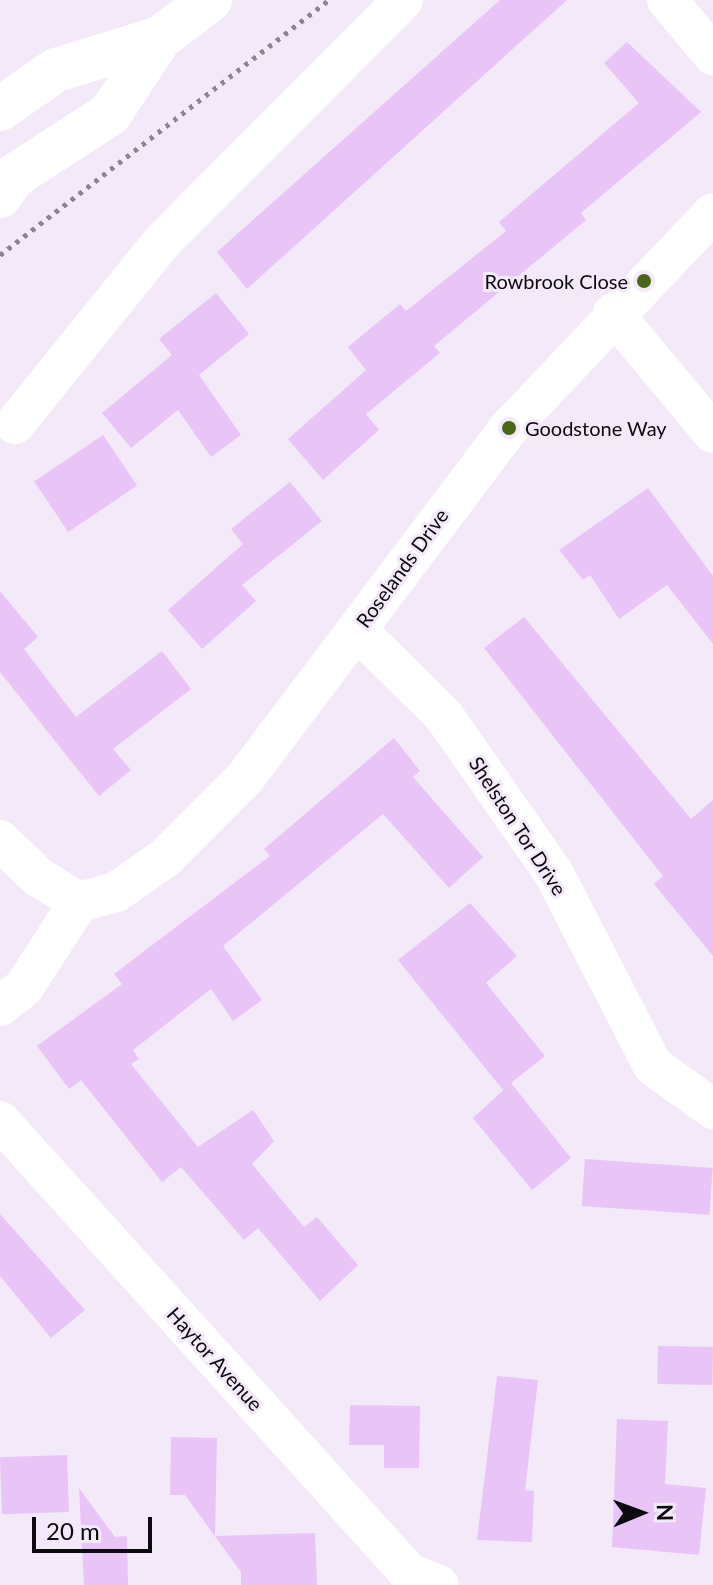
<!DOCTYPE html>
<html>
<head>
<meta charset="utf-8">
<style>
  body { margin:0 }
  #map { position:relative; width:713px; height:1585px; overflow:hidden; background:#f4e9f8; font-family:Lato,sans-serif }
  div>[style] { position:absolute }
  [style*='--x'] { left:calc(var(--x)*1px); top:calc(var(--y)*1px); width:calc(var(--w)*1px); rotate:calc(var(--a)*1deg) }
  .building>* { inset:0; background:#e8c4f7; transform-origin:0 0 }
  .path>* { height:5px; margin-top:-2.5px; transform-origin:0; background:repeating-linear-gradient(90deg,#8d8690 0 4px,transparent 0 10px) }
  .minor>* { height:40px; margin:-20px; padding:0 20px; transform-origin:20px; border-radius:20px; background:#fff }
  .primary>* { height:44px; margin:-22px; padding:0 22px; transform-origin:22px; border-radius:22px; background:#fff }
  .dots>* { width:22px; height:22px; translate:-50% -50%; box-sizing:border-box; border:4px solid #f4e9f8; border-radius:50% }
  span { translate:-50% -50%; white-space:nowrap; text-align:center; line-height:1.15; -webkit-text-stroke:6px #f4e9f8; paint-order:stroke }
  .poi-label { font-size:20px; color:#0d0a0f }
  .right { translate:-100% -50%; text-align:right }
  .left { translate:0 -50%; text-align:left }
  .street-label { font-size:20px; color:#0d0a0f }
  .north { position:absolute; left:601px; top:1473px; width:80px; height:80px; -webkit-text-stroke:6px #f4e9f8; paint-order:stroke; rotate:89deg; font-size:22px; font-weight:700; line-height:32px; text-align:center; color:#0d0a0f }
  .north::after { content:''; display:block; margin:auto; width:28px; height:36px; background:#0d0a0f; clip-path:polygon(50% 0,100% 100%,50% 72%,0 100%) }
  .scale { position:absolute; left:32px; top:1517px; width:120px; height:36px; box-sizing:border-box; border:4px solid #0d0a0f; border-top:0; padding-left:10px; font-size:24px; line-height:28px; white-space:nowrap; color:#0d0a0f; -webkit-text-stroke:6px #f4e9f8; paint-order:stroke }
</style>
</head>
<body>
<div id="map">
  <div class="building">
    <div style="clip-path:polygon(500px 0,567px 0,247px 289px,217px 252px)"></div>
    <div style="clip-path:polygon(627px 42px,701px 112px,581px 213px,586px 220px,434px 346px,440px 353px,366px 414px,379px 430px,323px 480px,288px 439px,366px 370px,348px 347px,400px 304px,406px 311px,506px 231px,499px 222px,639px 103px,604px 63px)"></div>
    <div style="clip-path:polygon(216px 293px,249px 334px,199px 375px,241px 435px,211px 457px,178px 410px,131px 448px,102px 413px,172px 355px,159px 339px)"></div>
    <div style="left:103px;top:435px;width:61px;height:83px;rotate:56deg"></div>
    <div style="clip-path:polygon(290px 482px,322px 521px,242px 585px,256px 601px,202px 649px,168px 610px,243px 544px,231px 529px)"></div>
    <div style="clip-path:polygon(648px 488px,713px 576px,713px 644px,667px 585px,619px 619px,590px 575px,583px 580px,559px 550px)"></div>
    <div style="clip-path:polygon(0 591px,38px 637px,24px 649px,76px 717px,162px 651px,191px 689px,113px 749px,131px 770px,99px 796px,0 672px)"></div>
    <div style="clip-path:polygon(524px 617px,691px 819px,713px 800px,713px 956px,654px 884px,663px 876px,484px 648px)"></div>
    <div style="clip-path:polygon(394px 738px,420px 771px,413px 777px,483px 857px,449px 888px,383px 814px,223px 946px,262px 1000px,233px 1021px,211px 989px,133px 1050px,139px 1059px,131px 1064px,198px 1147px,253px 1110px,274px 1141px,252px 1164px,304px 1227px,317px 1217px,358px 1265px,320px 1301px,258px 1228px,244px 1240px,181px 1167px,162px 1182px,81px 1080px,69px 1089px,37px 1046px,122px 984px,114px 974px,270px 856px,264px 849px)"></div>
    <div style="clip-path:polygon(470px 903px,517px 956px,486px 983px,545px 1056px,511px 1083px,571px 1158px,532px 1190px,473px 1118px,511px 1083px,503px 1090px,398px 960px)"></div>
    <div style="left:585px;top:1159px;width:128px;height:47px;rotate:4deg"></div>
    <div style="clip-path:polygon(0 1214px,85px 1310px,51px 1338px,0 1276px)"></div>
    <div style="left:658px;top:1346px;width:55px;height:38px;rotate:1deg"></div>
    <div style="clip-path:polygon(497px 1376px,538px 1380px,525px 1490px,534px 1491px,532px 1542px,477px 1540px)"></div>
    <div style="clip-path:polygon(350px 1405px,420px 1406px,419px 1468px,384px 1468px,384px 1445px,349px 1445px)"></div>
    <div style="clip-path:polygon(617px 1419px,668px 1421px,665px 1484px,706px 1488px,699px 1555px,612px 1547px)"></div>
    <div style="clip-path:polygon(171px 1437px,217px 1438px,215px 1536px,315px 1533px,317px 1585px,241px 1585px,241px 1572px,185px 1495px,170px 1495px)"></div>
    <div style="left:67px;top:1455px;width:57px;height:67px;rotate:88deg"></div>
    <div style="clip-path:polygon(79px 1488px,115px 1537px,127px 1536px,128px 1585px,84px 1585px)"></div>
  </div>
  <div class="path">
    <div style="--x:0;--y:255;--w:416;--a:-37.8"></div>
  </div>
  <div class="minor">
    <div style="--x:667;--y:0;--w:72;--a:50.1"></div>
    <div style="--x:613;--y:313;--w:156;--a:50.2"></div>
    <div style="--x:15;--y:424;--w:231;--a:-51.1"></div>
    <div style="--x:160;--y:244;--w:344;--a:-45.1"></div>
    <div style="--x:357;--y:630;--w:122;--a:44.7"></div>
    <div style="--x:444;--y:716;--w:190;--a:55.1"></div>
    <div style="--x:553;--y:872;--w:218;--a:62.7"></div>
    <div style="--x:653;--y:1066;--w:74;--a:35.6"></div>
    <div style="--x:0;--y:840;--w:53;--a:44.2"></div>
    <div style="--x:38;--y:877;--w:48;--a:31.4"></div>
    <div style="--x:79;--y:902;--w:38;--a:-15"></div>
    <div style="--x:116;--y:892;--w:60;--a:-34.8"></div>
    <div style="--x:165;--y:858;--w:113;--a:-45"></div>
    <div style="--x:245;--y:778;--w:438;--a:-53"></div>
    <div style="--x:509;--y:428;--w:296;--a:-46.5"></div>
    <div style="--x:0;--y:1006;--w:31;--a:-38"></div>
    <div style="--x:24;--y:987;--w:101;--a:-57.1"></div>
    <div style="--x:0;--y:1121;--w:610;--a:47.86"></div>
    <div style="--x:409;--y:1573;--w:32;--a:22"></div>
  </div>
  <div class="primary">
    <div style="--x:0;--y:109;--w:68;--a:-34.9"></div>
    <div style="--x:56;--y:70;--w:109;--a:-17.1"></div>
    <div style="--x:160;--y:38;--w:63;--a:-37.2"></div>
    <div style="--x:0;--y:196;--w:24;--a:-55"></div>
    <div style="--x:14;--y:176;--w:114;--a:-32.9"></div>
    <div style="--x:110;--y:114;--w:91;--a:-56.7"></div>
  </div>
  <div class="dots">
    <div style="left:644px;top:281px;background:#4a6618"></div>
    <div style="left:509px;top:428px;background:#4a6618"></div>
  </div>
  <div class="poi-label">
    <span class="right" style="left:628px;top:281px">Rowbrook Close</span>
    <span class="left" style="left:525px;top:428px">Goodstone Way</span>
  </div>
  <div class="street-label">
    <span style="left:402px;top:568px;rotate:-54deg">Roselands Drive</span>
    <span style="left:518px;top:826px;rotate:57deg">Shelston Tor Drive</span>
    <span style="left:215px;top:1359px;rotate:48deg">Haytor Avenue</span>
  </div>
  <div class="north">N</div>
  <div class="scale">20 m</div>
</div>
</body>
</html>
